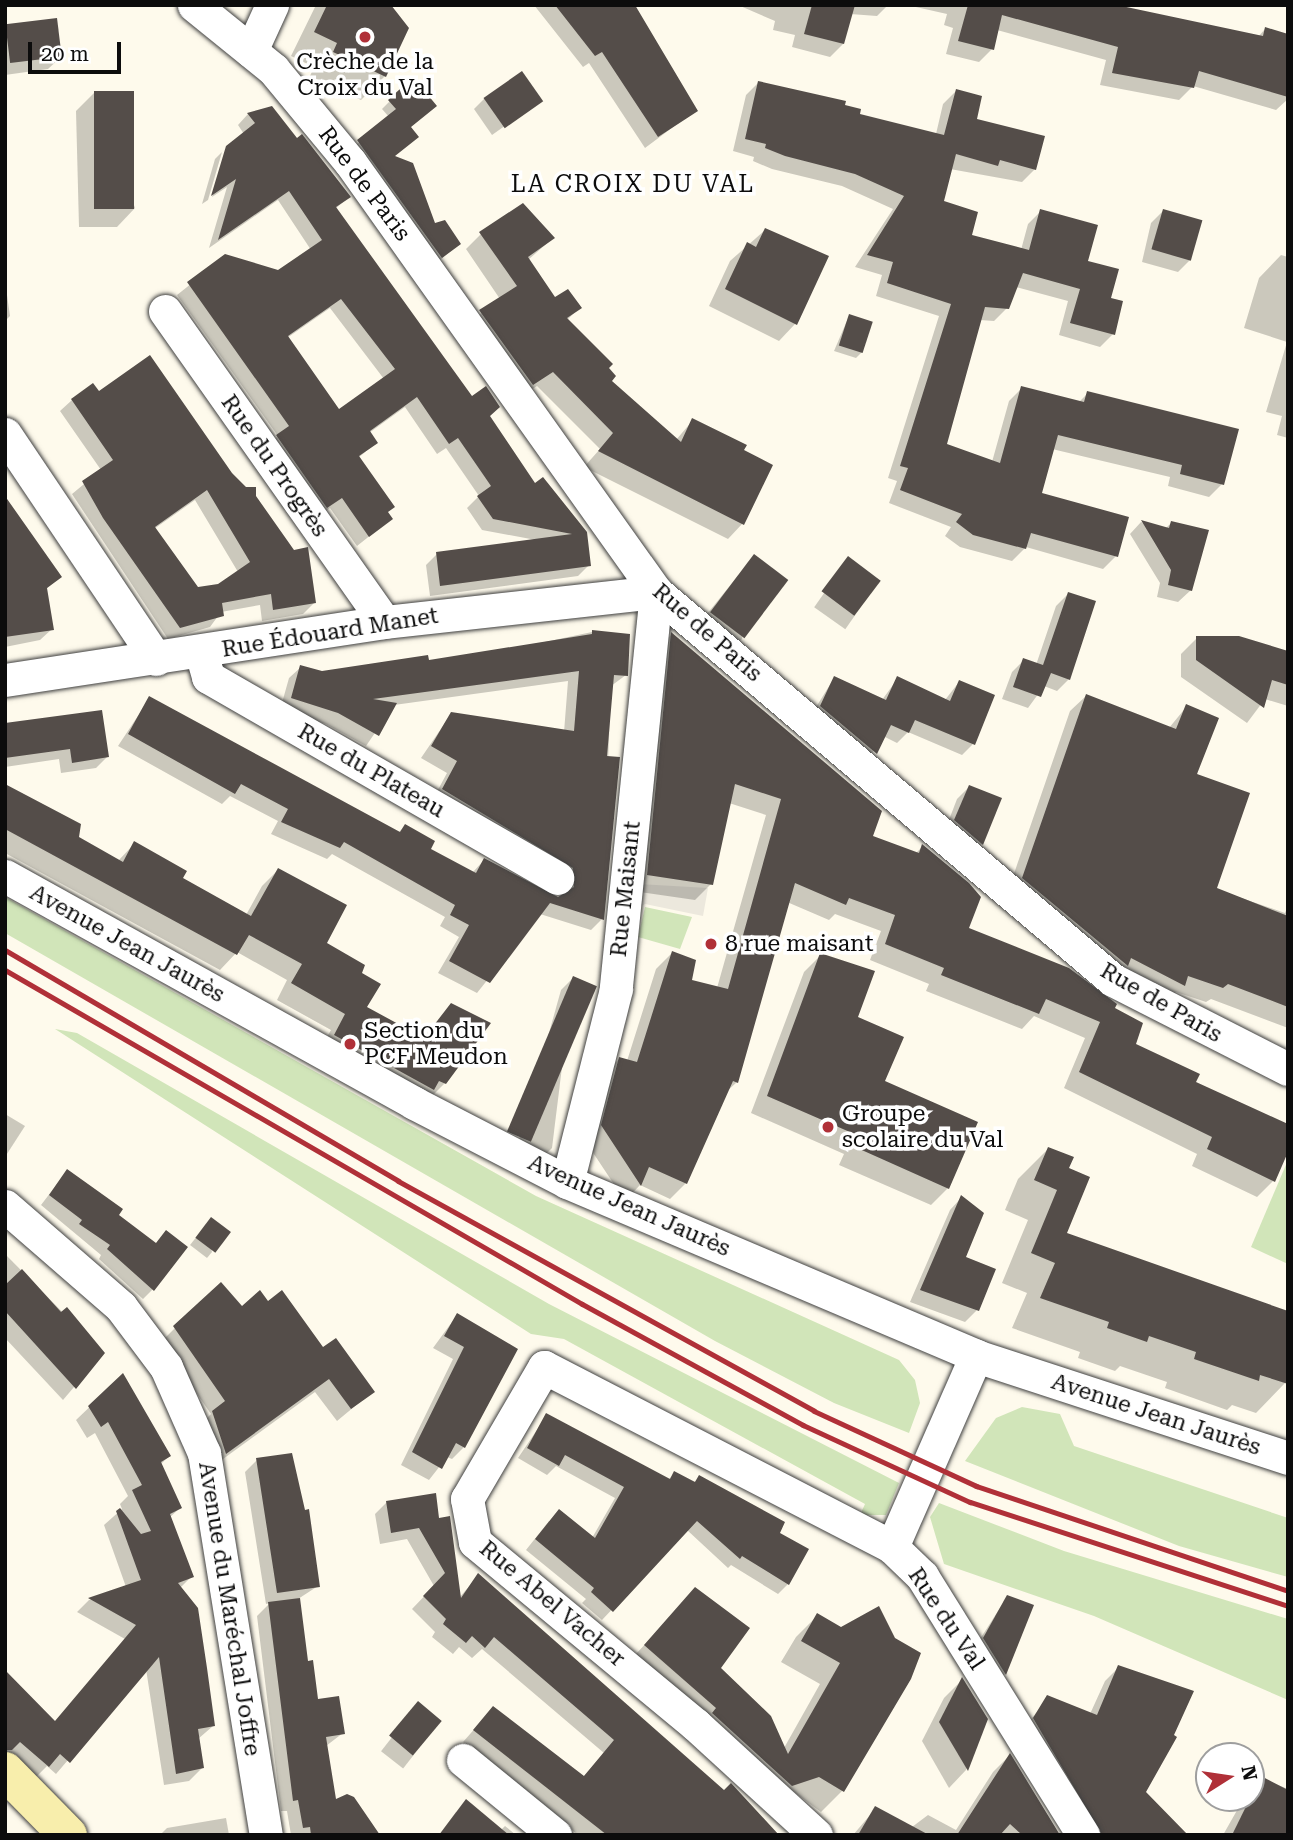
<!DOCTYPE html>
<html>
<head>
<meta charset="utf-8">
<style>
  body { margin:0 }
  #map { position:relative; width:1293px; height:1840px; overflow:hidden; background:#fefaec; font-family:"Roboto Serif",serif }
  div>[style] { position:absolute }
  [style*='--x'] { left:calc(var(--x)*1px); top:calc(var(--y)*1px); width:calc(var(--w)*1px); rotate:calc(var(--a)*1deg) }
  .green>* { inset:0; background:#d1e5b9 }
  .plaza>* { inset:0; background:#ece8dd }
  .shadow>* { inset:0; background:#0003; transform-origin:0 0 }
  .building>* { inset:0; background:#544d49; transform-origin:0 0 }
  .roads { filter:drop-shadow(0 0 2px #3f3f3f) drop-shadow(0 0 2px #3f3f3f) }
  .street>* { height:33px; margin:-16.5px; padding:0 16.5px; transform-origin:16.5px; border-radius:16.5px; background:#fff }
  .secondary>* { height:38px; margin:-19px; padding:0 19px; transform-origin:19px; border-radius:19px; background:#f8eeac }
  .rail>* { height:5px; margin:-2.5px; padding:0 2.5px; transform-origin:2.5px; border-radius:2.5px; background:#b03038 }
  .dots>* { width:19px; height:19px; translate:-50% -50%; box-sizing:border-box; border:4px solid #fff; border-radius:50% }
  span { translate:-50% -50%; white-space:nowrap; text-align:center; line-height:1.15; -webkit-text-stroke:7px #fff; paint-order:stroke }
  .poi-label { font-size:23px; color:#0c0c0c }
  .left { translate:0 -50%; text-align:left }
  .street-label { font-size:23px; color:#0c0c0c }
  .neighbourhood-label { font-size:24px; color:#0c0c0c; letter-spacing:2px }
  .frame { position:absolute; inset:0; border:7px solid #0c0c0c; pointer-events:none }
  .north { position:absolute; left:1195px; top:1742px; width:70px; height:70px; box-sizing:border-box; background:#fff; border:2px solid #9e9e9e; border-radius:50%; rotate:78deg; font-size:19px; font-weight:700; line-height:28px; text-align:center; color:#0c0c0c }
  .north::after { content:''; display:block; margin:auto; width:24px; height:32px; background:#b03038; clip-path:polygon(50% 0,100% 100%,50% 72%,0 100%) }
  .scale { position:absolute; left:28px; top:42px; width:93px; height:32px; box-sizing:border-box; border:4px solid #0c0c0c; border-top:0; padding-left:9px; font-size:21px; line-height:24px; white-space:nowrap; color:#0c0c0c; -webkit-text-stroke:5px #fff; paint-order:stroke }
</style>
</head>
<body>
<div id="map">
  <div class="green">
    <div style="clip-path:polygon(5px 897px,536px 1196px,899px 1360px,915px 1380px,920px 1403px,909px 1433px,834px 1403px,715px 1341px,5px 933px)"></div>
    <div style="clip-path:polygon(645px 907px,692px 917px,680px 949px,638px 937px)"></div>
    <div style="clip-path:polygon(55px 1029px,77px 1033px,549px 1304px,899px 1483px,886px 1515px,860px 1515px,865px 1504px,564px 1339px,531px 1334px)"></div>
    <div style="clip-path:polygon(1288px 1160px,1288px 1264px,1251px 1247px)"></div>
    <div style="clip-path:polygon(1022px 1407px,1060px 1414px,1074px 1446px,1288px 1518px,1288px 1577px,1179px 1546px,965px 1461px,996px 1418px)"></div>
    <div style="clip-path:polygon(939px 1503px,1064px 1551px,1288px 1619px,1288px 1700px,1094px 1616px,944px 1564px,930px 1517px)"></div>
  </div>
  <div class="plaza">
    <div style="clip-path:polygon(639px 884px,708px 888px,703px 916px,645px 904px,638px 908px)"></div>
  </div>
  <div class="shadow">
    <div style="clip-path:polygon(316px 5px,389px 5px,385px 76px,361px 100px,310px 76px,314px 67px,291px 56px)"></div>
    <div style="clip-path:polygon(534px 5px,628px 5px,696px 110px,645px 148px,589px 63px,583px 67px)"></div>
    <div style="clip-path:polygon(738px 5px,888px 5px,877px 16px,850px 14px,843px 44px,830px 57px,792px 47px,795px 35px,773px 30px,775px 21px)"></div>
    <div style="clip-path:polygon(907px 5px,1104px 5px,1258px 37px,1265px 29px,1288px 36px,1288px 99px,1276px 110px,1193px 86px,1179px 100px,1100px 85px,1106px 60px,997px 30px,992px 49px,979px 62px,946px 54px,953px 28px,944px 25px,947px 14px)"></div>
    <div style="clip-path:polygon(5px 27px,61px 57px,48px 69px,5px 75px)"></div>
    <div style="clip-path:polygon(412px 79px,409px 144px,393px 157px,434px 226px,459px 244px,434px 265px,351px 149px,389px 117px,382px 109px)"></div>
    <div style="clip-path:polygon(758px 83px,843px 107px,858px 115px,936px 134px,943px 104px,956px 91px,975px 120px,1035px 169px,1022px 182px,950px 169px,942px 203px,970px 236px,1021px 250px,1028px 224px,1041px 211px,1086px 262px,1109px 299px,1113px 334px,1100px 347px,1059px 335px,1068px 301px,1016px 287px,1007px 308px,994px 321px,980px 320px,945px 445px,992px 462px,1009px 401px,1022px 388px,1078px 403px,1088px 393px,1222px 484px,1209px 497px,1168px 486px,1170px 477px,1052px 449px,1039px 494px,1116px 556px,1103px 569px,1026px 547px,1012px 561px,960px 547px,945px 536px,951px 527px,889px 503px,897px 481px,888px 478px,939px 316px,876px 296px,882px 275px,855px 267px,893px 209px,842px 186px,772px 169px,753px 161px,754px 157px,733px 151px,746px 95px)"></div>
    <div style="clip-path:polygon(94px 93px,135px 208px,117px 227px,79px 227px,76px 111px)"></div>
    <div style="clip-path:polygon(484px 99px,541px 100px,492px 135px,474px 109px)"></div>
    <div style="clip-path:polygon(evenodd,248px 114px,297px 140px,349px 197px,335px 209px,535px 485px,543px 480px,589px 565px,578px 576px,430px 596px,426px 565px,437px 554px,536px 540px,482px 530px,467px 508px,479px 496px,446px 448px,437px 454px,405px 407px,369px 433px,376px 443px,358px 458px,391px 519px,357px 546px,330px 508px,316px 518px,266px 447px,278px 436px,177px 295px,226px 256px,279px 272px,311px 250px,278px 200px,209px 248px,227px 187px,212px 197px,227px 147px,244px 134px,238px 125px,248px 114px,330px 308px,384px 379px,339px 411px,287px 338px,330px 308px)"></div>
    <div style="clip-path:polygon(222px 152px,208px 200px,202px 204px,215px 159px)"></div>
    <div style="clip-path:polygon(1163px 211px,1200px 221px,1190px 260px,1178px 272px,1142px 262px,1151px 223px)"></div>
    <div style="clip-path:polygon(765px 230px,795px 324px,779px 341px,709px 306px,730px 261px)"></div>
    <div style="clip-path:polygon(481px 234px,553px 238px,528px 260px,555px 300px,579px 308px,567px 320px,606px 368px,609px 381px,676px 440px,693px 420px,742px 451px,743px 523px,728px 539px,584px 467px,600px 449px,537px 386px,517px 399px,465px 326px,500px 299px,466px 249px)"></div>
    <div style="clip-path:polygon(1281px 255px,1288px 257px,1288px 438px,1277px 435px,1282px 416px,1266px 412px,1287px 342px,1244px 328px,1259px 278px)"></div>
    <div style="clip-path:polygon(5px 281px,10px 316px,5px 321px)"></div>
    <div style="clip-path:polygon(849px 316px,862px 352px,856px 358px,834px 351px)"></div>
    <div style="clip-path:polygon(evenodd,98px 394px,231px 474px,254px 497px,314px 603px,303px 614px,262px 621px,260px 605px,221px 612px,210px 627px,168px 639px,72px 494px,101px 470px,60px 411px,72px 400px,98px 394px,195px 500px,238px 572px,219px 585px,198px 589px,154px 529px,195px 500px)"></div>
    <div style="clip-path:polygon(5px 498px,60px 577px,45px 590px,52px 629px,40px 640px,5px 647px)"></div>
    <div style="clip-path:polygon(1141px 522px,1165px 529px,1171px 523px,1191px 590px,1178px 602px,1157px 597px,1160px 583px,1130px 534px)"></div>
    <div style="clip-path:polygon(754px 556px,742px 639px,730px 651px,698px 625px)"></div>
    <div style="left:848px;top:559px;width:38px;height:59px;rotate:35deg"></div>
    <div style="clip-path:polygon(1068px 594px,1069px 679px,1057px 691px,1044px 686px,1028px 708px,1002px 699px,1012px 672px,1024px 660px,1036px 665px,1056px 606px)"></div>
    <div style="clip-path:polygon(592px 632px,626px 675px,611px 686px,602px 919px,591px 930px,540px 914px,477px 993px,438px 973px,459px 937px,440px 926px,445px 917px,332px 854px,327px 859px,271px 834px,278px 821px,230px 796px,222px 804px,118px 746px,149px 699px,398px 833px,405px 826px,429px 849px,473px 872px,484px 860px,547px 896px,562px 897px,565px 892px,432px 801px,447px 773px,421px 758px,451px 714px,564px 732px,568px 681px,394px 705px,366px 746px,326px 724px,280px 710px,289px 678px,301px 667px,322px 673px,488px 654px)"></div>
    <div style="clip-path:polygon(671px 635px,871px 837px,916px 853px,922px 847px,967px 929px,1113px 1009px,1133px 1045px,1194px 1083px,1273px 1181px,1257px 1197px,1192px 1166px,1197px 1154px,1064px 1088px,1085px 1038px,1034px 1016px,1022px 1029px,926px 991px,929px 984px,870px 960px,881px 931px,835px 914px,829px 920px,787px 902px,737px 1082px,725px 1093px,686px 1183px,670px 1199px,640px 1185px,625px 1201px,586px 1142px,603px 1075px,619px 1059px,627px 1061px,656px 969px,672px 953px,690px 981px,717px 988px,766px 815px,729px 803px,711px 884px,695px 900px,633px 891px,656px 650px)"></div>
    <div style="clip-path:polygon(1197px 638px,1288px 653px,1288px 706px,1265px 699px,1247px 723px,1181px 677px,1181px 654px)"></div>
    <div style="clip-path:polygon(834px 678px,882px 700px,898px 678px,945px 700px,959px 682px,973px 744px,962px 755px,908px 732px,897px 743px,883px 736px,865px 764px,810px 717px)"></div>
    <div style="clip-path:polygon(1086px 696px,1169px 728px,1187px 706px,1215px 889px,1285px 913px,1288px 906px,1288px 1028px,1211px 999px,1206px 1002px,1176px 992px,1168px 1000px,1007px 894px,1070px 711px)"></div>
    <div style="clip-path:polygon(5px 724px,107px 757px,96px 768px,61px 773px,59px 759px,5px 767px)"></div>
    <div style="clip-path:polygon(5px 786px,77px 838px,118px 861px,135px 843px,180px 879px,246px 915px,262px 886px,278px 870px,325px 944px,359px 973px,365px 1008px,422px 1039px,452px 1005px,445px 1083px,429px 1099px,319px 1051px,331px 1030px,277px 1000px,287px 980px,237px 952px,220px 970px,5px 853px)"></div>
    <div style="clip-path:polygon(969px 787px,982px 844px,970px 855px,944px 833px,957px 799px)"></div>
    <div style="clip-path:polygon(821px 955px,856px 1018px,883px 1082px,948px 1188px,931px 1205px,839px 1165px,844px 1154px,751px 1113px,804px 972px)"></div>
    <div style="clip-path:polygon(573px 978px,552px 1148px,540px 1160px,516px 1151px,561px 990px)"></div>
    <div style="clip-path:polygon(5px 1114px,25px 1126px,5px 1157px)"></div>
    <div style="clip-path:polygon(1048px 1149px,1067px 1169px,1065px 1235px,1285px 1383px,1256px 1413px,1232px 1405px,1227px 1410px,1165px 1388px,1167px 1382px,1120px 1366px,1115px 1371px,1078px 1358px,1080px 1352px,1012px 1328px,1027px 1293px,1002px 1283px,1028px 1220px,1005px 1210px,1018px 1179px)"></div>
    <div style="clip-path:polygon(67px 1171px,116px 1215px,153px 1289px,143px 1299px,99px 1259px,101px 1255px,41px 1205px)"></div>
    <div style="clip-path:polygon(961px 1198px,964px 1258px,977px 1310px,965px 1322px,910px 1302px,950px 1210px)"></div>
    <div style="clip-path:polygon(206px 1225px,212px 1252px,207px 1258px,190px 1245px)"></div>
    <div style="clip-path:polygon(5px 1254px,103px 1353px,63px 1400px,5px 1338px)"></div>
    <div style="clip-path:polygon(268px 1303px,372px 1392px,337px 1421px,315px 1392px,212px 1467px,199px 1426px,211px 1414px,161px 1342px,175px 1328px)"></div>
    <div style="clip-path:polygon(457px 1315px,516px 1350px,464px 1447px,452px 1459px,447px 1457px,429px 1480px,401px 1465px,453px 1359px,433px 1348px)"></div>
    <div style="clip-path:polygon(122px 1376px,169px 1456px,160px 1465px,180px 1508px,169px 1518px,192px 1576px,180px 1588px,213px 1726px,198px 1739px,202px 1768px,189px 1781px,164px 1785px,146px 1669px,56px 1774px,47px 1766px,35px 1778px,5px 1755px,5px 1673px,54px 1723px,125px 1639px,77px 1612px,89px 1600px,126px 1587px,104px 1525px,122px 1509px,120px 1504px,128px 1496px,95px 1433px,87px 1438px,76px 1420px)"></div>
    <div style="clip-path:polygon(547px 1415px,668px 1480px,675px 1473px,693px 1483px,700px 1477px,777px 1534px,788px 1584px,778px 1594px,731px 1565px,728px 1568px,687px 1530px,602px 1620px,582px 1603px,586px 1599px,526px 1550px,549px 1521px,592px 1538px,615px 1498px,556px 1466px,547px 1475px,518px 1458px)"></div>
    <div style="clip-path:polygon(257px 1460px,318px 1586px,298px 1599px,306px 1663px,317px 1701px,343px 1733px,326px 1746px,334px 1802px,374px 1835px,291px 1835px,287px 1811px,281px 1811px,257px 1616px,270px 1603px,266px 1604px,245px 1472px)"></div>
    <div style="clip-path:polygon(387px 1502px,437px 1520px,459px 1598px,478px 1576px,724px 1792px,731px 1785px,777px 1835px,578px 1835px,463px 1742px,493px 1708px,583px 1777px,604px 1753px,482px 1649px,472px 1658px,459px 1647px,453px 1654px,432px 1637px,435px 1632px,412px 1609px,434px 1586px,407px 1539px,380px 1544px,375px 1514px)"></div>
    <div style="clip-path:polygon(695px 1590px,719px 1668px,784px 1748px,820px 1684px,781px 1662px,796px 1637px,817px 1616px,909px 1678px,842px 1791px,821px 1812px,624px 1667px)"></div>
    <div style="clip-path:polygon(1007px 1597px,1031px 1606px,1005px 1674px,994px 1684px,973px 1650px)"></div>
    <div style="clip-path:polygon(1119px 1667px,1144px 1793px,1187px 1835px,1083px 1835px,1020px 1733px,1048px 1698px,1090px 1714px,1105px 1681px)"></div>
    <div style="clip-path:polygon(962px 1680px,986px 1719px,966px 1770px,949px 1788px,922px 1741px,944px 1698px)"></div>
    <div style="left:418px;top:1704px;width:28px;height:60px;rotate:38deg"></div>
    <div style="clip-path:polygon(1009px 1756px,1041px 1808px,1017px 1835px,853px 1835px,876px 1808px,912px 1827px,928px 1815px,956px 1830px,993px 1772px)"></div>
    <div style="clip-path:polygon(1261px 1778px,1288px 1789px,1288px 1835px,1223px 1835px,1244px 1798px,1251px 1798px,1251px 1788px)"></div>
    <div style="clip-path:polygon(456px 1812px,501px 1830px,505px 1826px,516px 1835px,439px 1835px)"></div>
    <div style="clip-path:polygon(226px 1818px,229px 1835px,160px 1835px,167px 1828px)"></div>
  </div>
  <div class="building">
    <div style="clip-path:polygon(327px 5px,391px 5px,409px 28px,386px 77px,333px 52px,337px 43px,314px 32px)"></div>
    <div style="clip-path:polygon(555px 5px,635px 5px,698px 111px,658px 137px,602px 52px,595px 56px)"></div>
    <div style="clip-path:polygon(812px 5px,855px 5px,844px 44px,804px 34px)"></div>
    <div style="clip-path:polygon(968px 5px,1117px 5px,1263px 36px,1265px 27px,1288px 34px,1288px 97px,1199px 71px,1194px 88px,1112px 73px,1118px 47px,1002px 15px,994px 50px,958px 41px)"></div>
    <div style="left:57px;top:18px;width:39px;height:52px;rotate:83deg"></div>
    <div style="left:522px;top:71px;width:37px;height:47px;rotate:55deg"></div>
    <div style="clip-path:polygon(413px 77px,437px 106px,411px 127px,419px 137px,395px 156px,413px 163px,435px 223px,445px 220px,461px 244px,442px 258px,357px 140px,396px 109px,388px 100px)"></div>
    <div style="clip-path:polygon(758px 81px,846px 101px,845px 105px,861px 109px,860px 114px,944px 135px,956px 89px,982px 96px,977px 119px,1045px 136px,1036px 170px,1000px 160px,998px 166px,956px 154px,944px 201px,978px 212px,972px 235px,1029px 250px,1040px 209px,1098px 225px,1088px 261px,1119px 269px,1111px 298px,1123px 301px,1115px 335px,1070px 323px,1080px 289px,1023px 273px,1009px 309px,985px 307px,947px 444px,1000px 463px,1021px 386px,1084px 402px,1087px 391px,1239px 429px,1224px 485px,1180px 474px,1182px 465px,1058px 435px,1042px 493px,1129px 517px,1118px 557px,1031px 533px,1026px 549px,973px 535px,956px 522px,962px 514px,900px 490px,908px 468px,900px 466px,951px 304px,887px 283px,893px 262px,867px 255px,904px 196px,855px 174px,785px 156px,765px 148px,766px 144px,745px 139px)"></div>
    <div style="left:94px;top:91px;width:40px;height:118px"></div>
    <div style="clip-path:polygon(evenodd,272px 106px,297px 138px,302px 134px,351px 197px,336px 207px,472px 396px,486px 386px,500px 407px,490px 416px,535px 483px,543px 477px,587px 532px,591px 566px,440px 586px,436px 552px,572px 534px,493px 519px,477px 496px,491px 486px,458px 438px,449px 444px,417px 397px,370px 431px,378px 443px,359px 456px,395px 507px,388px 512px,393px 519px,369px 537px,342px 498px,327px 508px,276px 435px,289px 426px,187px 282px,225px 254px,278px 270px,322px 240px,289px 191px,218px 240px,236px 179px,211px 196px,226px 146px,255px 123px,247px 113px,272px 106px,341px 299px,395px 369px,339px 409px,288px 336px,341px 299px)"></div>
    <div style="clip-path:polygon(523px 203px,555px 238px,528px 257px,555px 297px,568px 289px,582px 308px,567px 318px,613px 364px,609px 368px,616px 376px,612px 381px,681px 442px,692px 418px,747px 445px,744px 450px,773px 465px,744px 525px,598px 451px,613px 433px,553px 372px,533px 385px,479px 310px,517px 286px,479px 232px)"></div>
    <div style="left:1163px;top:209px;width:41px;height:42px;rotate:16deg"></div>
    <div style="clip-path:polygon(765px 228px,829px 256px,797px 325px,725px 289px,747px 242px,756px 247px)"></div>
    <div style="left:849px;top:314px;width:25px;height:33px;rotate:18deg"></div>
    <div style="clip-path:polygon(evenodd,150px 355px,232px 473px,246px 487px,256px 487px,256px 496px,294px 550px,308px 547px,316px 603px,273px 610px,271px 594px,222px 603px,224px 616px,180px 628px,103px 518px,82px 481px,113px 460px,71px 399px,93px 383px,99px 391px,150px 355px,207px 490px,250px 562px,218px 584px,198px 587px,155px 527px,207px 490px)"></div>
    <div style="clip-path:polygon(5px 496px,62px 577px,47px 588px,54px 630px,5px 637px)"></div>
    <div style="clip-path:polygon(1141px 520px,1169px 528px,1171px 521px,1209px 530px,1192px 591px,1168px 585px,1171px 570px)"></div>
    <div style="left:754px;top:554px;width:43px;height:73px;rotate:37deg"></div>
    <div style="left:848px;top:556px;width:41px;height:44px;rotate:37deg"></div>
    <div style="clip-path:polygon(1068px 592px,1096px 601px,1070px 680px,1051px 673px,1041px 697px,1013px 687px,1023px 658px,1043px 665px)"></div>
    <div style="clip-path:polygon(592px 630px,630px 634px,628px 676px,614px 675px,607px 756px,620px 757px,604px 920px,550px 903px,490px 983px,449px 961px,469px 925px,450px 915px,455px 905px,344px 842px,340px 848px,281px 822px,288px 809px,241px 784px,235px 794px,128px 734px,149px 696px,400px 832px,405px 824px,435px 841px,431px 849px,476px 873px,484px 858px,558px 897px,574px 887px,573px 868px,442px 789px,457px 761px,431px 746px,451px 712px,574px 731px,579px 671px,373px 699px,397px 703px,379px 736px,338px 713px,291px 698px,300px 665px,322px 671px,428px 655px,429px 660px,592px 634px)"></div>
    <div style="clip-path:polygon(671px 632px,882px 811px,873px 836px,919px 853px,922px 844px,969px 883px,981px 897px,969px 928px,1069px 968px,1117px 1004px,1115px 1008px,1143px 1023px,1136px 1044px,1200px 1074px,1196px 1082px,1288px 1124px,1288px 1152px,1275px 1182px,1207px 1149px,1212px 1137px,1079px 1072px,1100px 1022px,1046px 999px,1039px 1014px,941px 975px,944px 968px,885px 944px,895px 915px,849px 898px,846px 905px,795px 883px,738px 1083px,733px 1081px,687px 1184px,649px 1167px,641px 1186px,601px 1125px,619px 1057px,637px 1062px,672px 951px,696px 960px,692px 980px,728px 989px,781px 799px,735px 784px,713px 885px,647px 875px)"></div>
    <div style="clip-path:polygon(1196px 636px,1239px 636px,1288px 651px,1288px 685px,1272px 680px,1264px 708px,1196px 660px)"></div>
    <div style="clip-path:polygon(834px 676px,886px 700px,897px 676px,950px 701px,959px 680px,995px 695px,975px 745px,915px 720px,909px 733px,891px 725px,877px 754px,820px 706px)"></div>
    <div style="clip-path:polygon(1086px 694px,1176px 729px,1186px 704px,1219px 718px,1197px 774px,1250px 793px,1217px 888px,1288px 916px,1288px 1007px,1228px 984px,1223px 988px,1188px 976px,1185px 986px,1131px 958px,1128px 966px,1022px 878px)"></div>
    <div style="clip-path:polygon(102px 710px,109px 757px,72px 763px,70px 749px,5px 758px,5px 723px)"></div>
    <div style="clip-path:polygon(5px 784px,81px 824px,79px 837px,123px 862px,134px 841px,187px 871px,183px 878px,251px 916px,278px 868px,347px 905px,327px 943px,365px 965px,362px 973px,381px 984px,367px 1007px,424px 1038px,451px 1003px,491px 1023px,446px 1084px,439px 1081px,434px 1090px,334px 1035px,345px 1014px,291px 983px,302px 964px,249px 935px,237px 955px,5px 829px)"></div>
    <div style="clip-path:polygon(969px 785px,1002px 798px,983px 845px,954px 820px)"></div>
    <div style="clip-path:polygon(820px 953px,875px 971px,858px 1017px,904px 1037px,885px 1081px,978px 1122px,949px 1189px,855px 1147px,859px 1136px,767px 1096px)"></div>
    <div style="left:573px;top:976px;width:26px;height:169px;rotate:23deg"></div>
    <div style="clip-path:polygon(1048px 1147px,1074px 1157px,1069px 1168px,1090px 1177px,1067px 1233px,1288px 1311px,1288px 1384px,1260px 1375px,1259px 1381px,1194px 1359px,1196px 1352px,1149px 1336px,1147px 1342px,1107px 1328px,1109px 1322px,1040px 1298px,1055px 1263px,1031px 1253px,1057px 1190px,1034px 1180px)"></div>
    <div style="clip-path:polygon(67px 1169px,123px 1209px,119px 1215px,156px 1243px,166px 1230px,188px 1247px,154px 1291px,107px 1249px,110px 1245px,79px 1224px,82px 1220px,49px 1195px)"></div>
    <div style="clip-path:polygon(961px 1195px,984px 1213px,966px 1257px,996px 1269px,979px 1311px,920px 1290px)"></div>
    <div style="left:211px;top:1217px;width:25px;height:26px;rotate:37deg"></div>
    <div style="clip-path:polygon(22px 1269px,61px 1312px,67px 1307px,105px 1353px,76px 1389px,5px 1311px,5px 1285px)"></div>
    <div style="clip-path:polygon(221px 1282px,242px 1306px,260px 1290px,268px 1301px,282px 1290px,323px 1347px,336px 1338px,375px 1392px,351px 1409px,329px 1379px,226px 1454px,212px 1411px,225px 1401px,173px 1326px)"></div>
    <div style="clip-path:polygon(457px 1313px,518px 1349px,465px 1448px,456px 1443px,442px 1469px,412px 1452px,464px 1347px,444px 1336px)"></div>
    <div style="clip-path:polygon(123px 1373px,171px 1456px,161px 1462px,182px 1508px,170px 1514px,194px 1577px,178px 1583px,198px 1608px,207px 1668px,215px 1726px,198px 1729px,204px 1768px,176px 1774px,159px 1657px,70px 1763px,60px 1754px,49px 1767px,20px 1742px,12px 1750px,5px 1750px,5px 1670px,55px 1721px,136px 1625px,88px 1598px,141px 1580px,116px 1511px,120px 1508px,141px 1534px,151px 1531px,132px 1490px,142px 1485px,108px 1422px,101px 1427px,88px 1406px)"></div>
    <div style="clip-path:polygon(546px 1413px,670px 1479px,674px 1471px,695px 1482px,699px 1475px,785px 1522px,780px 1533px,809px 1549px,789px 1585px,742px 1556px,740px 1559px,697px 1521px,613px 1612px,591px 1592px,594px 1588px,535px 1539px,559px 1509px,595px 1538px,624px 1487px,565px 1455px,559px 1466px,527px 1448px)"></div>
    <div style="clip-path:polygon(292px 1453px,305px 1510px,309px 1509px,320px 1587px,277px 1593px,256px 1458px)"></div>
    <div style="clip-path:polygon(436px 1493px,439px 1518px,450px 1516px,461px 1598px,478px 1573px,724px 1790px,731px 1783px,779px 1835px,607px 1835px,473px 1730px,493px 1706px,584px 1776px,614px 1740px,494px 1637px,485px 1648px,472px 1636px,466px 1643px,443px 1624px,446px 1619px,423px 1596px,445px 1573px,419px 1528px,391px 1533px,386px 1501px)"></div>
    <div style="clip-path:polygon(695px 1587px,750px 1628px,721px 1668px,771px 1716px,788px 1754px,840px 1663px,801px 1641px,817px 1613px,841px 1627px,879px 1606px,895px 1638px,921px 1653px,911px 1679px,844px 1792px,819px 1777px,792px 1786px,712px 1713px,716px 1708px,644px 1645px)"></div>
    <div style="clip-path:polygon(1007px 1595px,1034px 1605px,1006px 1675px,983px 1638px)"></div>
    <div style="clip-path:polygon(300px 1598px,308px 1661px,313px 1660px,318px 1699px,339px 1696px,345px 1734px,326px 1737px,336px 1799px,347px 1794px,354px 1797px,380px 1835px,311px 1835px,310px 1827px,303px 1828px,298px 1800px,293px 1801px,268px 1602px)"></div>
    <div style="clip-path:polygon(1118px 1665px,1194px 1691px,1174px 1735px,1177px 1737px,1146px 1792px,1188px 1835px,1102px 1835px,1033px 1718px,1047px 1695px,1097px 1715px)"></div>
    <div style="clip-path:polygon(962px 1677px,988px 1719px,968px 1771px,939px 1722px)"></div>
    <div style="left:418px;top:1701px;width:31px;height:45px;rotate:40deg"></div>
    <div style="clip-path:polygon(1010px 1753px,1060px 1835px,1022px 1835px,1010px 1824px,1000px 1835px,957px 1835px)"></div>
    <div style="clip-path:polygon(1261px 1776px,1288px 1790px,1288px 1835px,1232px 1835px)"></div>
    <div style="clip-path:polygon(466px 1799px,509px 1835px,439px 1835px)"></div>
    <div style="clip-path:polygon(875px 1806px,929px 1835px,858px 1835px)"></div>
  </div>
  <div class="roads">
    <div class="street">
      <div style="--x:194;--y:5;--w:102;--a:39"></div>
      <div style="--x:273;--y:69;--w:121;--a:50.4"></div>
      <div style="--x:350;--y:162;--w:528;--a:54.56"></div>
      <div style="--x:656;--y:592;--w:599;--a:40.33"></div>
      <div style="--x:1113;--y:980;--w:196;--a:27"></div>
      <div style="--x:251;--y:51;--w:51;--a:-65.5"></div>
      <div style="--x:165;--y:311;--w:380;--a:54.8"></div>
      <div style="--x:5;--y:434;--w:271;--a:56.1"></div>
      <div style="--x:201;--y:652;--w:26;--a:74"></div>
      <div style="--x:208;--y:677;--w:403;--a:29.9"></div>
      <div style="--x:5;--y:680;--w:383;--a:-8.7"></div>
      <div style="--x:384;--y:622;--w:274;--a:-6.3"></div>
      <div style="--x:656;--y:592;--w:399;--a:95.8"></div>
      <div style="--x:616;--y:989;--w:199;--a:104.2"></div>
      <div style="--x:5;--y:876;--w:468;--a:29"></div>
      <div style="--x:414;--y:1103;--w:172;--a:27.3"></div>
      <div style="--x:567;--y:1182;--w:444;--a:23"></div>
      <div style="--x:976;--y:1356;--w:328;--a:18.1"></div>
      <div style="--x:5;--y:1206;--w:154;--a:41"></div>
      <div style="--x:121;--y:1307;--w:75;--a:53.1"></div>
      <div style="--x:166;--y:1367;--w:94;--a:66.2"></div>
      <div style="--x:204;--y:1453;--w:387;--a:80.8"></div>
      <div style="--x:892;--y:1547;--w:209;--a:-66.3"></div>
      <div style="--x:463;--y:1760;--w:119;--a:39.2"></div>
      <div style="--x:816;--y:1835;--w:163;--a:-137.5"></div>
      <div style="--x:696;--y:1725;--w:287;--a:-140.4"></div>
      <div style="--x:475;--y:1542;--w:44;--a:-100.5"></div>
      <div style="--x:467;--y:1499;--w:153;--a:-59.7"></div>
      <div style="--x:544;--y:1367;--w:392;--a:27.3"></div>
      <div style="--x:892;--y:1547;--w:42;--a:44"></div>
      <div style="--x:922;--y:1576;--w:305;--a:58.1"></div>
    </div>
    <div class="secondary">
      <div style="--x:5;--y:1771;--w:90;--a:45.5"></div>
    </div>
  </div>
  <div class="rail">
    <div style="--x:5;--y:950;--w:456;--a:30.4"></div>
    <div style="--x:398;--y:1181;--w:475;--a:28.9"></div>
    <div style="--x:814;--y:1411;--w:179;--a:24.8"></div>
    <div style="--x:976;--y:1486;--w:329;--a:18.6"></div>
    <div style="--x:5;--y:970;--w:667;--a:30.06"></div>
    <div style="--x:582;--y:1304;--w:252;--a:28.7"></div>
    <div style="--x:803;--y:1425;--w:184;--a:24.8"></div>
    <div style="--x:970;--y:1502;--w:335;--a:18.1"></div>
  </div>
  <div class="dots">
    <div style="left:365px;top:37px;background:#b03038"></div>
    <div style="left:711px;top:944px;background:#b03038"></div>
    <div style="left:350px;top:1044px;background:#b03038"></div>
    <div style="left:828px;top:1127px;background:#b03038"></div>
  </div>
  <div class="poi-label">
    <span style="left:365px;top:75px">Crèche de la<br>Croix du Val</span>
    <span class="left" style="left:725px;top:944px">8 rue maisant</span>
    <span class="left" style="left:364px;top:1044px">Section du<br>PCF Meudon</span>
    <span class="left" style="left:842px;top:1127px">Groupe<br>scolaire du Val</span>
  </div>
  <div class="street-label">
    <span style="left:364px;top:184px;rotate:53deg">Rue de Paris</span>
    <span style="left:274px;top:466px;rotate:55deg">Rue du Progrès</span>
    <span style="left:330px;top:633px;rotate:-9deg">Rue Édouard Manet</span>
    <span style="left:707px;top:633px;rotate:41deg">Rue de Paris</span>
    <span style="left:371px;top:771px;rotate:30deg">Rue du Plateau</span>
    <span style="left:626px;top:889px;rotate:-84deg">Rue Maisant</span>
    <span style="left:127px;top:944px;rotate:29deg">Avenue Jean Jaurès</span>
    <span style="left:1161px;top:1003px;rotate:30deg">Rue de Paris</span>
    <span style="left:629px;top:1206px;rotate:24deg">Avenue Jean Jaurès</span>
    <span style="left:1156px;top:1415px;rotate:18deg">Avenue Jean Jaurès</span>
    <span style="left:552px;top:1604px;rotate:40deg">Rue Abel Vacher</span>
    <span style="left:229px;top:1609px;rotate:81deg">Avenue du Maréchal Joffre</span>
    <span style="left:946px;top:1619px;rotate:56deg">Rue du Val</span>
  </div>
  <div class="neighbourhood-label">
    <span style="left:633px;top:185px">LA CROIX DU VAL</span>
  </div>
  <div class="frame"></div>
  <div class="north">N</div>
  <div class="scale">20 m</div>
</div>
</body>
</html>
